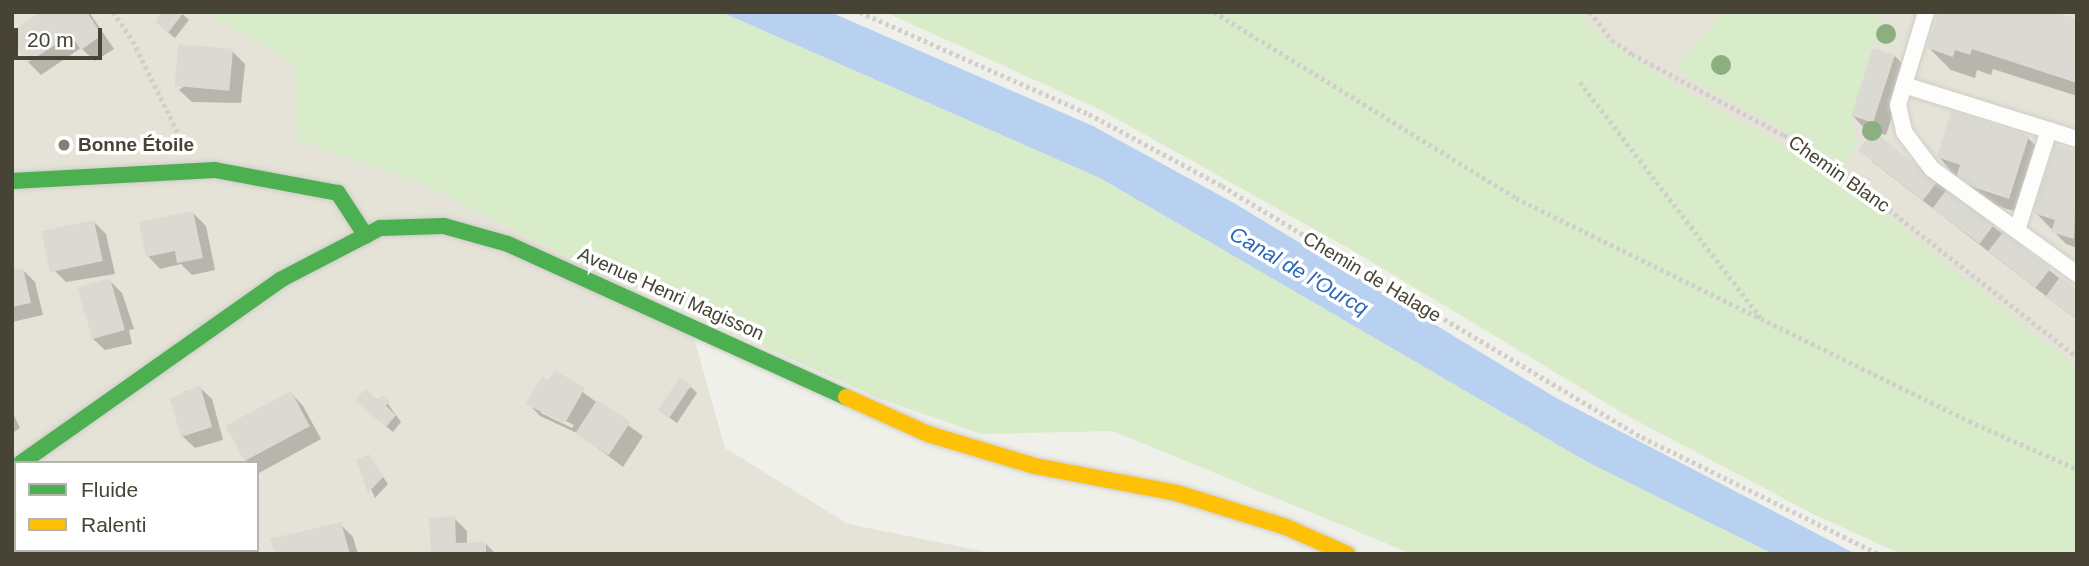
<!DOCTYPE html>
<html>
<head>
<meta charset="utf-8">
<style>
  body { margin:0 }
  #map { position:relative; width:2089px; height:566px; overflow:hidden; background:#f0f0ea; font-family:Helvetica,sans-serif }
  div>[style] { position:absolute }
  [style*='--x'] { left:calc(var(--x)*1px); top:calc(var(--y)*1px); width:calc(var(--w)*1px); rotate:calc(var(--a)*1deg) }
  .residential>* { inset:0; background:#e5e3d7 }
  .green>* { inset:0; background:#d8ecc9 }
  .water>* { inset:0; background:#b9d1f0 }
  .shadow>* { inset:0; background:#0003; transform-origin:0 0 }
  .building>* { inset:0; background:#dad9d2; transform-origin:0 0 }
  .path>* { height:4.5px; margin-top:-2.25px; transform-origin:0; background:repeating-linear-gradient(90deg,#d1cfca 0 3.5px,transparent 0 7px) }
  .roads { filter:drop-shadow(0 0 2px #cecdc7) drop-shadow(0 0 2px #cecdc7) }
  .lane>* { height:16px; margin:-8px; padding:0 8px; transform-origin:8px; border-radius:8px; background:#fdfdfc }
  .fast>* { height:16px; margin:-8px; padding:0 8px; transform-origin:8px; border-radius:8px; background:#4caf50 }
  .slow>* { height:16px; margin:-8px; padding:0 8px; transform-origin:8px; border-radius:8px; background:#ffc107 }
  .trees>* { width:20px; height:20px; margin:-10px; border-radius:50%; background:#8baf7f }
  .dots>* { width:19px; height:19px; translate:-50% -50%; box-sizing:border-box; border:4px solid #fff; border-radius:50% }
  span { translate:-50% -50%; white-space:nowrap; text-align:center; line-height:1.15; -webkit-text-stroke:7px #fff; paint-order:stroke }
  .poi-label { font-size:19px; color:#474335; font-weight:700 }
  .left { translate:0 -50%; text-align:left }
  .street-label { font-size:19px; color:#474335 }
  .water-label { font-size:21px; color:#2c66b5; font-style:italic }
  .frame { position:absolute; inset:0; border:14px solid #474335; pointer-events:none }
  .legend { position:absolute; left:14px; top:461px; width:245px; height:91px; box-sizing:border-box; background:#fff; border:2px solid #b5b4ae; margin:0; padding:9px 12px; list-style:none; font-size:21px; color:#474335 }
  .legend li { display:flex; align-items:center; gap:14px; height:35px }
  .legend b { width:35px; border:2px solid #b5b4ae }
  .scale { position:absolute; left:14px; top:28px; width:88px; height:32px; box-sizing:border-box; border:4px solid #474335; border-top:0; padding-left:9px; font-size:21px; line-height:24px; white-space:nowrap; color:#474335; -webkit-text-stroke:5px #fff; paint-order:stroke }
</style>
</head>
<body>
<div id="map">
  <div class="residential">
    <div style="clip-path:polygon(evenodd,12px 12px,206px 12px,294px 64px,297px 140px,416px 181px,688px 317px,725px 448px,848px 524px,997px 554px,12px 554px,12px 12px,16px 463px,257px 463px,257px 550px,16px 550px,16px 463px)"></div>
    <div style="clip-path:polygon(1529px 12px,2077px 12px,2077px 367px,1572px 67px)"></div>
  </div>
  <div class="green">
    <div style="clip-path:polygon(206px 12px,721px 12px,1100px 178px,1589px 463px,1773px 554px,1412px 554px,1113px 431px,981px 434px,878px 398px,604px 275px,416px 181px,297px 140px,294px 64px)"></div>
    <div style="clip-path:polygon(885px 12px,1581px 12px,1594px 32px,1649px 69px,1839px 178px,2077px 368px,2077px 554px,1901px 554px,1813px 514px,1626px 415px,1357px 253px,1099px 109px)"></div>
    <div style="clip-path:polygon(1721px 12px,1883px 12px,1851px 116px,1857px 142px,1846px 165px,1675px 70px)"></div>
  </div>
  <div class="water">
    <div style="clip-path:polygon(721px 12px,830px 12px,1093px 126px,1234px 203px,1558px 399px,1856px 554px,1773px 554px,1589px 463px,1100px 178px)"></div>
  </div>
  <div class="shadow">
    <div style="clip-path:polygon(44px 12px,89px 12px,114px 49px,95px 61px,81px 48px,41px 75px,28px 62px)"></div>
    <div style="clip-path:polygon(180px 12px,189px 20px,175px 38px,163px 28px)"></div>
    <div style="clip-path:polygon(2077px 21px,2077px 96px,1993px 69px,1991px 75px,1977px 70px,1975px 78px,1951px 70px,1929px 48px)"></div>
    <div style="clip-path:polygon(232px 51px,245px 64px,241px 103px,192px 102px,179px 90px)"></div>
    <div style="clip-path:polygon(1895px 56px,1907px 69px,1886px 135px,1865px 129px,1853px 116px)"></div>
    <div style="clip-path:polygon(1874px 133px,2077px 292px,2077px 320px,1873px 162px,1861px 149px)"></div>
    <div style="clip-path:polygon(2028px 138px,2046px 156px,2027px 215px,1974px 199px,1939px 157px)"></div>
    <div style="clip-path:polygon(2077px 154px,2077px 248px,2066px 244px,2035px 212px)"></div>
    <div style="clip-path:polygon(193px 213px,206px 226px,215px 270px,192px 275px,181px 264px,160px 269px,148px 256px)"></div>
    <div style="clip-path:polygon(93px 221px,106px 234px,115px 274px,66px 282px,53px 269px)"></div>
    <div style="clip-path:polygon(23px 270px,35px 282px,43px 315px,12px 322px,12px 272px)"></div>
    <div style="clip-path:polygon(109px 280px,122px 293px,134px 329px,129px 330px,132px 344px,105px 350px,92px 338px)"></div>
    <div style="clip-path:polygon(evenodd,555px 372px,643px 436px,623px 467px,579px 434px,540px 416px,528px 403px,555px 372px,541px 409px,574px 425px,572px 428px,541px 413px,541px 409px)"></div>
    <div style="clip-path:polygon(199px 387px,212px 399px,223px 440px,195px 448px,182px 436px,184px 392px)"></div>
    <div style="clip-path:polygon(691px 387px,697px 393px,677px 423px,660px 411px)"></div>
    <div style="clip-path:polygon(291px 393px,303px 406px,321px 439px,259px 473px,257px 463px,246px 461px)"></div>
    <div style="clip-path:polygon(383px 397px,401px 422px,393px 432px,363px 407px)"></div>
    <div style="clip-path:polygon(12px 411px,20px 428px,12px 433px)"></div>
    <div style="clip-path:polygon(368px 456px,388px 484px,375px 498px,358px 461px)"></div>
    <div style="clip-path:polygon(454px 518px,467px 531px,467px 544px,485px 543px,496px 554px,433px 554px)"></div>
    <div style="clip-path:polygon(340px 524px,353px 537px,358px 554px,277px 554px)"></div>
    <div style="left:43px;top:550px;width:139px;height:4px"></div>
  </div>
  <div class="building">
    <div style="clip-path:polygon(41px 12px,87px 12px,102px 35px,81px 50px,71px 35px,27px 63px,12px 40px,12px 31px)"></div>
    <div style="clip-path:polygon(162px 12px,184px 12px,168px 33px,155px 22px)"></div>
    <div style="clip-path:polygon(1939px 12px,2055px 12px,2077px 19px,2077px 83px,1972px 49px,1970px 55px,1955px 50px,1953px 57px,1927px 48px)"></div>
    <div style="left:1873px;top:48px;width:23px;height:71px;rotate:18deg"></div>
    <div style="left:233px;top:49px;width:42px;height:55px;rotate:95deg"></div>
    <div style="clip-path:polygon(1951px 111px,2029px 136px,2009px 199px,1955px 181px,1960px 165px,1937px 157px)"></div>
    <div style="left:1873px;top:131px;width:82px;height:24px;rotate:38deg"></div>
    <div style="clip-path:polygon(2055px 145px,2077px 152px,2074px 239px,2051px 232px,2055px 220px,2033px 213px)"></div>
    <div style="left:1947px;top:189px;width:59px;height:24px;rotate:37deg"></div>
    <div style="clip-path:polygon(193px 211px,203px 258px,177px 263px,175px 251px,146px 257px,139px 222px)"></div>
    <div style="left:94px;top:220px;width:42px;height:54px;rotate:78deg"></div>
    <div style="left:2003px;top:232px;width:60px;height:24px;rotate:38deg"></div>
    <div style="clip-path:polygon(23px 268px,31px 303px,12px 307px,12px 270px)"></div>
    <div style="clip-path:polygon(2060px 277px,2077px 290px,2077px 320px,2046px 296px)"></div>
    <div style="left:110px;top:278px;width:54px;height:34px;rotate:74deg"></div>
    <div style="clip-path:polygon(554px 370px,585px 388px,565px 423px,525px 404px,542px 376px,548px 380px)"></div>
    <div style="left:680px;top:377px;width:14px;height:40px;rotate:34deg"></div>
    <div style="clip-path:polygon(200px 385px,212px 427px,181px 437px,170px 399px)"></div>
    <div style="clip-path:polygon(365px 389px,378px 400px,383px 395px,390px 401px,386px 406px,396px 415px,386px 427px,355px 401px)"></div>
    <div style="left:291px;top:391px;width:40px;height:74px;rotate:62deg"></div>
    <div style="left:597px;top:400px;width:40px;height:40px;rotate:33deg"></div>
    <div style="clip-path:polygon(369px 454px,383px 477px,368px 493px,356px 460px)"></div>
    <div style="clip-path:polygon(455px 516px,456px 543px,486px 542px,486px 554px,431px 554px,429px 518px)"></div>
    <div style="clip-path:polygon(341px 522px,350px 554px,275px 554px,270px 539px)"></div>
    <div style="clip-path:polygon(41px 550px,113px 550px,113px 551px,42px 554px)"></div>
  </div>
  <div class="path">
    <div style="--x:113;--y:12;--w:35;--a:55"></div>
    <div style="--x:133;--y:41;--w:109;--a:63.9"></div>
    <div style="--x:860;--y:12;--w:251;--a:24"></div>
    <div style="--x:1089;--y:114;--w:151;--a:28.4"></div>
    <div style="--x:1222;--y:186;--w:489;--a:30.9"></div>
    <div style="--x:1642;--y:437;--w:264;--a:26.3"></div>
    <div style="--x:1214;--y:12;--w:355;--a:31.6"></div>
    <div style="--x:1516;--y:198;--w:505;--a:26.21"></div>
    <div style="--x:1969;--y:421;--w:118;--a:24"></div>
    <div style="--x:1590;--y:12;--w:36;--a:52"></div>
    <div style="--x:1612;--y:40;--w:24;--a:35"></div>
    <div style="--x:1632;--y:54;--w:172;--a:28.1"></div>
    <div style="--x:1784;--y:135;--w:73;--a:33.3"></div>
    <div style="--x:1845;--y:175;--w:295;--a:38.1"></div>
    <div style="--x:1580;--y:82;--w:297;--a:52.5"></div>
  </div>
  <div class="roads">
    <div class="lane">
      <div style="--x:1926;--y:12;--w:97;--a:106.8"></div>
      <div style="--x:1898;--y:105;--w:28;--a:77"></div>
      <div style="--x:1904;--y:132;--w:46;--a:52.9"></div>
      <div style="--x:1932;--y:169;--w:179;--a:35.9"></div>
      <div style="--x:1904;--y:85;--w:181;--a:17.3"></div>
      <div style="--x:2017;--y:230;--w:105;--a:-72.3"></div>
    </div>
    <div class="fast">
      <div style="--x:12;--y:181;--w:203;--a:-3.1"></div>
      <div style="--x:215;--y:170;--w:125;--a:10.6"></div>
      <div style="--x:338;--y:193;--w:51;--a:56.9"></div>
      <div style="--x:21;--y:463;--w:317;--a:-35.2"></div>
      <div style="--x:280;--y:280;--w:113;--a:-27.5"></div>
      <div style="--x:380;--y:228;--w:64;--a:-1.8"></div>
      <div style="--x:444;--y:226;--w:66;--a:15.7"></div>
      <div style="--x:508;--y:244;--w:371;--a:24.4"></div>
    </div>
    <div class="slow">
      <div style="--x:846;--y:397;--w:90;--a:24.3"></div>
      <div style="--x:928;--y:434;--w:112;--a:16.7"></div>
      <div style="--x:1035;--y:466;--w:145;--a:10.8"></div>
      <div style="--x:1177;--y:493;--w:114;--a:17.3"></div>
      <div style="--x:1286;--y:527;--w:67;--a:23.9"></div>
    </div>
  </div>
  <div class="trees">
    <div style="left:1886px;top:34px"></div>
    <div style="left:1721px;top:65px"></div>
    <div style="left:1872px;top:131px"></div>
  </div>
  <div class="dots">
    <div style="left:64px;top:145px;background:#828074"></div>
  </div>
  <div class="poi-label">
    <span class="left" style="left:78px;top:145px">Bonne Étoile</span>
  </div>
  <div class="street-label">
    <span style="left:1839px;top:174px;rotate:35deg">Chemin Blanc</span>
    <span style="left:1372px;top:277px;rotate:31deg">Chemin de Halage</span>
    <span style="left:671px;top:294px;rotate:24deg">Avenue Henri Magisson</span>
  </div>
  <div class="water-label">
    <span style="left:1299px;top:271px;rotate:30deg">Canal de l'Ourcq</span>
  </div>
  <div class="frame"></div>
  <ul class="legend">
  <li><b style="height:9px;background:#4caf50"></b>Fluide</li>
  <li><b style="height:9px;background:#ffc107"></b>Ralenti</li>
  </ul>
  <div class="scale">20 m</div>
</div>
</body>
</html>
